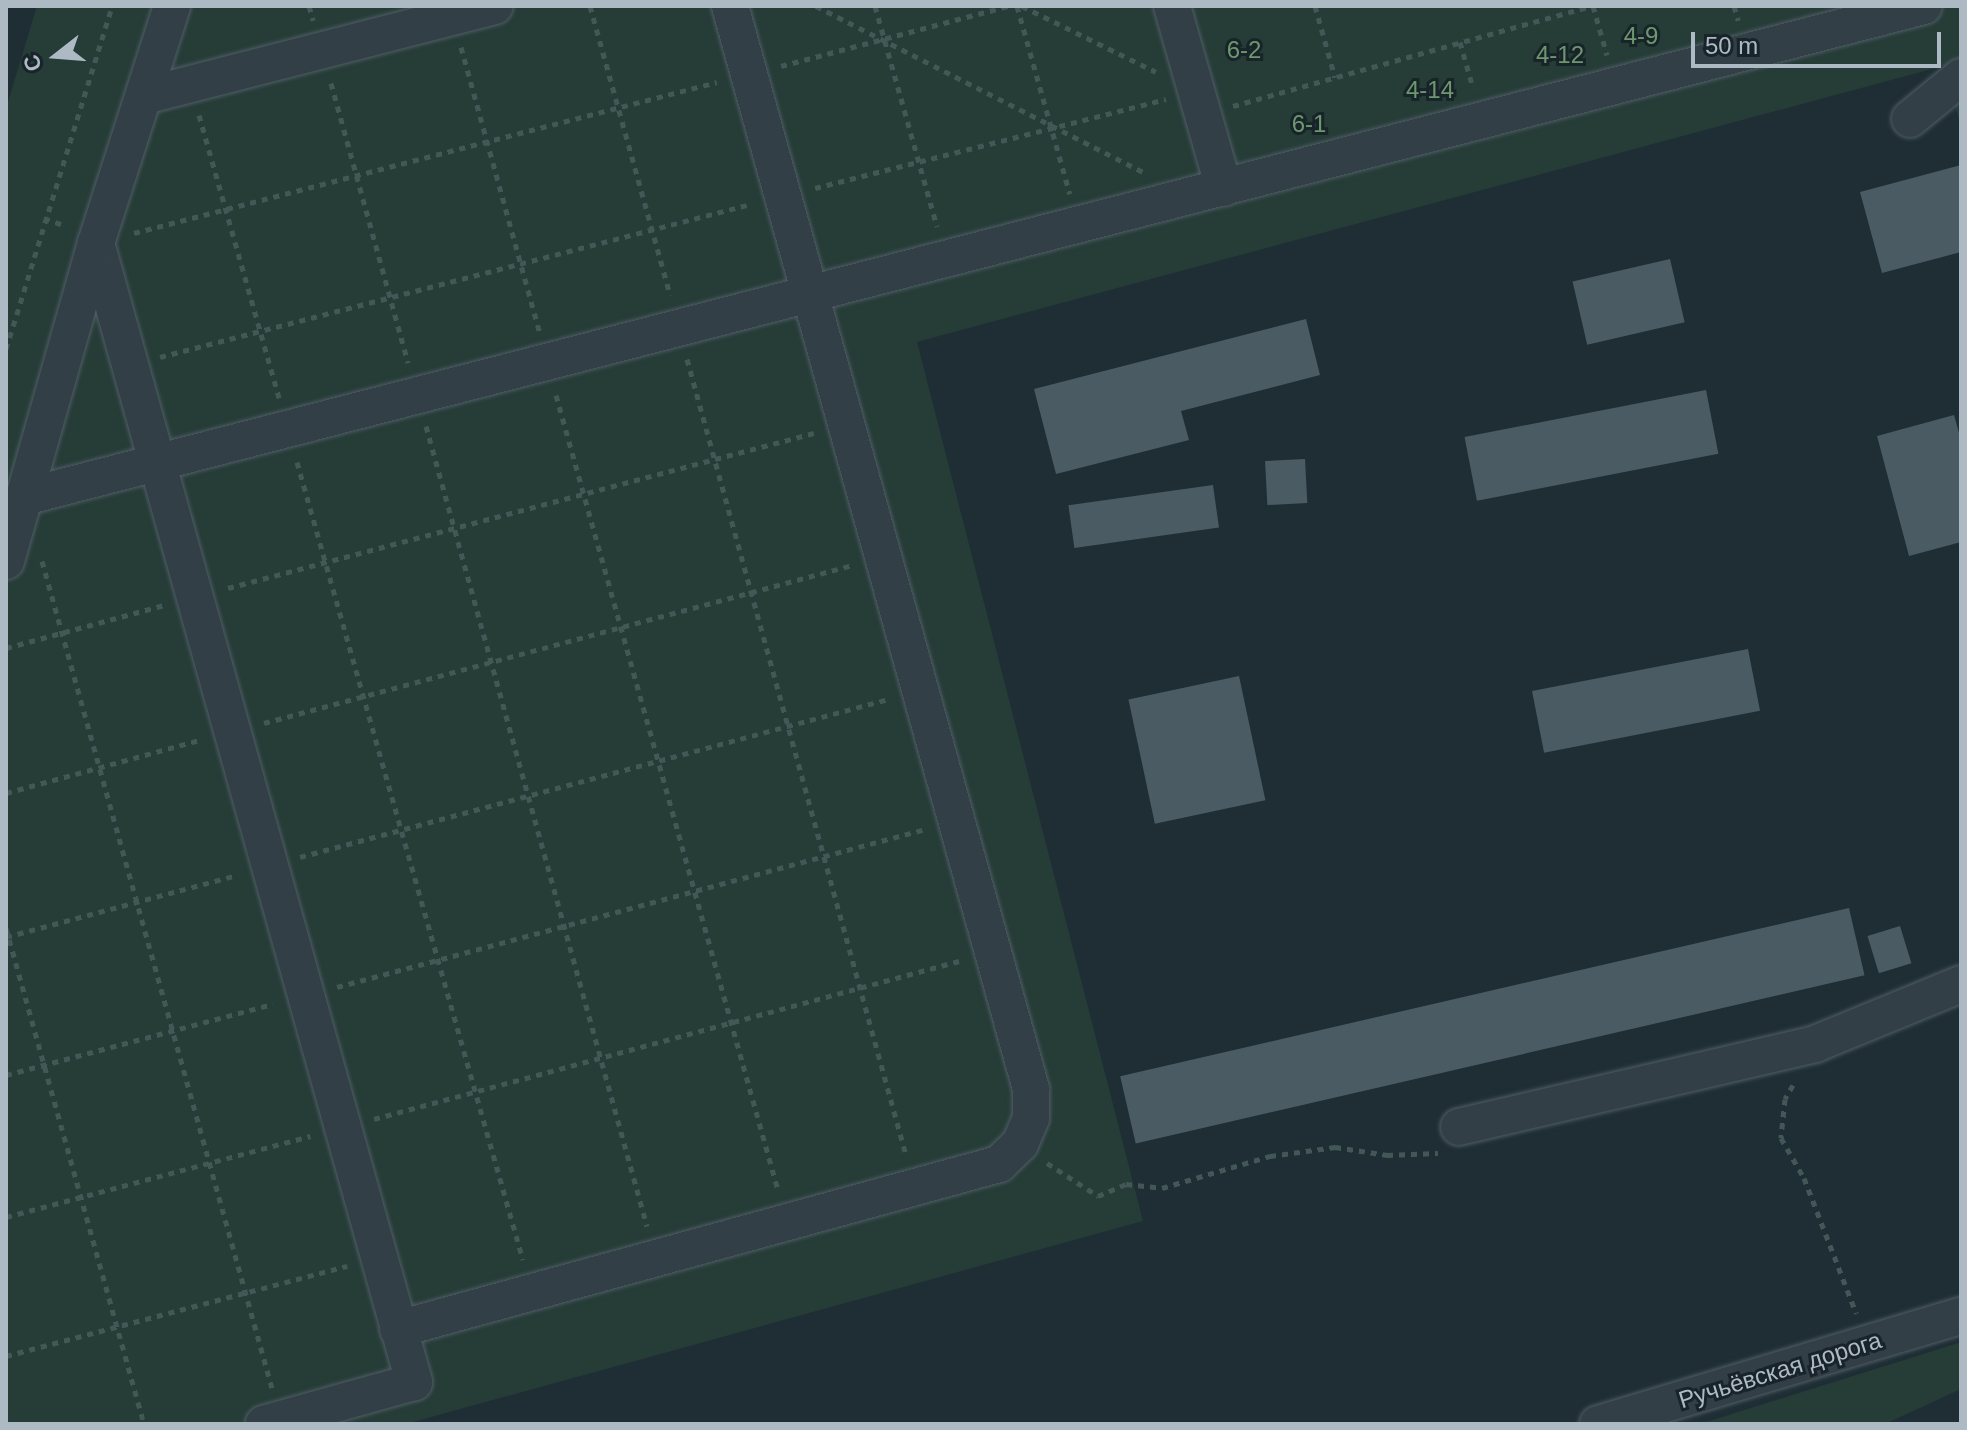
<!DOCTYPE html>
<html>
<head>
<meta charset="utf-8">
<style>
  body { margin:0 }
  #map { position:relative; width:1967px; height:1430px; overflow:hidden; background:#1f2e35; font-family:Helvetica,sans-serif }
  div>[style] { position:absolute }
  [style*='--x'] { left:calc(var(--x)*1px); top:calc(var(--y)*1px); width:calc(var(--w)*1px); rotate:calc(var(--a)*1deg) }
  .green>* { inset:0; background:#253c37 }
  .building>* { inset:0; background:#4a5b64; transform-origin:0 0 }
  .path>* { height:5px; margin-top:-2.5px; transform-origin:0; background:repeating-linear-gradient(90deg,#435856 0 6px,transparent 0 12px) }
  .roads { filter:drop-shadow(0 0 2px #505d64) drop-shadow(0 0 2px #505d64) }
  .minor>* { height:36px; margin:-18px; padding:0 18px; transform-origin:18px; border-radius:18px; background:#333f46 }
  span { translate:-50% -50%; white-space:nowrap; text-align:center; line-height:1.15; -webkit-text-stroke:6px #18242a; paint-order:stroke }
  .park-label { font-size:24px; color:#6d986d }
  .street-label { font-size:24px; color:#adbac3 }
  .frame { position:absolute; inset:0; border:8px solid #adbac3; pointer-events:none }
  .north { position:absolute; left:16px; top:16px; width:80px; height:80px; -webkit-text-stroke:6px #18242a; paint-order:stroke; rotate:253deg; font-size:22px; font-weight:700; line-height:32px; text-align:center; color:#adbac3 }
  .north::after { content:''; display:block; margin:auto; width:28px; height:36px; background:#adbac3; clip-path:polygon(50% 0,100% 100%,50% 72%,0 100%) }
  .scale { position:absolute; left:1691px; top:32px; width:250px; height:36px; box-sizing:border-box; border:4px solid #adbac3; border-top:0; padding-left:10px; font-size:24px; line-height:28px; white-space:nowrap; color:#adbac3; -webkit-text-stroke:6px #18242a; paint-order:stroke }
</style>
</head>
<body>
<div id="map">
  <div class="green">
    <div style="clip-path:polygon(37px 6px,1961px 6px,1961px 126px,1943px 66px,917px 342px,1143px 1221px,406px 1424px,6px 1424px,6px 108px)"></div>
    <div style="clip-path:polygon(1961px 1342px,1961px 1389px,1885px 1424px,1700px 1424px)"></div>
  </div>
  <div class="building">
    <div style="clip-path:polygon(1961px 165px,1961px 252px,1882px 273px,1860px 192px)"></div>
    <div style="left:1670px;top:259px;width:65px;height:100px;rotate:77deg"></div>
    <div style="clip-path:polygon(1306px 319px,1320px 375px,1181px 411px,1189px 440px,1056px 474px,1034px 389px)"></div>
    <div style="left:1706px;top:390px;width:65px;height:246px;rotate:79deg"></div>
    <div style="clip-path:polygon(1954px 415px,1961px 440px,1961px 542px,1909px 556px,1877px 436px)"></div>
    <div style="left:1305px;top:459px;width:44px;height:40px;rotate:87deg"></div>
    <div style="left:1213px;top:485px;width:43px;height:146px;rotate:82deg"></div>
    <div style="left:1748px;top:649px;width:63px;height:220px;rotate:79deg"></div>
    <div style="left:1239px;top:676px;width:127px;height:113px;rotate:78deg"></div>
    <div style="left:1849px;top:908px;width:69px;height:748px;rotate:77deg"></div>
    <div style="left:1900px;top:926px;width:39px;height:34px;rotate:73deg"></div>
  </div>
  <div class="path">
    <div style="--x:309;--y:6;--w:15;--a:74"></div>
    <div style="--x:590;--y:6;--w:300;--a:74.5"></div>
    <div style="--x:816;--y:6;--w:369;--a:26.9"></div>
    <div style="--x:875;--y:6;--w:229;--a:74.3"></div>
    <div style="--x:1017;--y:6;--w:195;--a:74.3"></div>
    <div style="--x:1022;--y:6;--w:149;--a:26.2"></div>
    <div style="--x:1315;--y:6;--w:74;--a:74.3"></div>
    <div style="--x:1593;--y:6;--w:51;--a:74.1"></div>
    <div style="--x:1734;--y:6;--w:15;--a:74"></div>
    <div style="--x:1460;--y:42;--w:48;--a:74.2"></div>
    <div style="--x:461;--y:47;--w:295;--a:74.6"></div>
    <div style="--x:781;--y:66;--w:235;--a:-14.8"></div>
    <div style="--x:331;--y:83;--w:290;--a:74.6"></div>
    <div style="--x:1233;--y:106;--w:371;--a:-15.6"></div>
    <div style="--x:199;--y:115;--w:294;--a:74.2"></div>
    <div style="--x:815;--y:188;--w:362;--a:-14.2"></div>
    <div style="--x:44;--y:218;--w:23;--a:20"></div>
    <div style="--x:134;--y:233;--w:602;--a:-14.52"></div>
    <div style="--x:6;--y:349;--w:359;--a:-72.8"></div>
    <div style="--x:160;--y:357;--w:610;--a:-14.51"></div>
    <div style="--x:687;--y:359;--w:826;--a:74.62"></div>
    <div style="--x:556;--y:395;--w:825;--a:74.4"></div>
    <div style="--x:426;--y:426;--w:830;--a:74.56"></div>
    <div style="--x:297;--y:462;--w:829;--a:74.19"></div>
    <div style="--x:42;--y:561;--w:858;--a:74.46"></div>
    <div style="--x:228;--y:588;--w:606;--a:-14.82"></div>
    <div style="--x:6;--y:648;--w:164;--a:-15.2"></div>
    <div style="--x:264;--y:723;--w:610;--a:-15.02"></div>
    <div style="--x:6;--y:793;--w:201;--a:-15.3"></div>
    <div style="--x:300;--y:857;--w:610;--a:-15.02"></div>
    <div style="--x:6;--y:928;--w:515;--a:74.45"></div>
    <div style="--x:6;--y:937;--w:239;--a:-15"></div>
    <div style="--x:337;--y:987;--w:610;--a:-15.02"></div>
    <div style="--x:6;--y:1075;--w:276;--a:-14.9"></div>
    <div style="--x:1793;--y:1085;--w:16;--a:120"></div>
    <div style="--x:1785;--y:1099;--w:39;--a:96"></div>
    <div style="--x:1781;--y:1138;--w:46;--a:60.1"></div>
    <div style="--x:1804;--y:1178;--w:145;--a:68.9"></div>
    <div style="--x:374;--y:1119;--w:606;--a:-15.11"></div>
    <div style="--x:1047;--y:1163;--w:61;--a:32.9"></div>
    <div style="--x:1098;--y:1196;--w:30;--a:-23"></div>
    <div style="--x:1126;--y:1184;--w:36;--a:6"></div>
    <div style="--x:1162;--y:1188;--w:113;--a:-16.5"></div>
    <div style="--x:1270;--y:1156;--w:66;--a:-7.9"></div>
    <div style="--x:1335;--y:1147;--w:53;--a:8.7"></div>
    <div style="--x:1387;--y:1155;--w:51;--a:-2.2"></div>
    <div style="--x:6;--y:1217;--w:315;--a:-14.9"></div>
    <div style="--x:6;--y:1356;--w:353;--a:-14.8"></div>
  </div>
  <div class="roads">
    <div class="minor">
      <div style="--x:1172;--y:6;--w:189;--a:74.1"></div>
      <div style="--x:144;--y:96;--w:362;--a:-14.4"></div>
      <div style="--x:1910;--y:119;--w:66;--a:-39.5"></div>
      <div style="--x:96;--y:243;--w:1183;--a:74.4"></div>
      <div style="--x:414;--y:1382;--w:156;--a:164.4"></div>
      <div style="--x:24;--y:497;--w:1962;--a:-14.49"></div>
      <div style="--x:6;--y:561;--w:330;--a:-74.2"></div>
      <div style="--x:96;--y:243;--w:249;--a:-72.2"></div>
      <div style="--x:1459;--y:1127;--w:366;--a:-13.1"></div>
      <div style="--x:1815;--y:1044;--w:158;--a:-22.3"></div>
      <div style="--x:398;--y:1329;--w:623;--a:-15.35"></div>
      <div style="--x:999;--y:1164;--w:29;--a:-44"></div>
      <div style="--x:1020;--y:1144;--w:28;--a:-67"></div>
      <div style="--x:1031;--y:1118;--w:29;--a:-90"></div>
      <div style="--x:1031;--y:1089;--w:1124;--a:-105.53"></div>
      <div style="--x:1598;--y:1424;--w:379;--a:-16.6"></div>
    </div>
  </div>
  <div class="park-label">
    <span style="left:1641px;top:36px">4-9</span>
    <span style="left:1244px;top:50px">6-2</span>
    <span style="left:1560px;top:55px">4-12</span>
    <span style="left:1430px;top:90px">4-14</span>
    <span style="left:1309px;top:124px">6-1</span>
  </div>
  <div class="street-label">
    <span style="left:1780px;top:1370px;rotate:-17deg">Ручьёвская дорога</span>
  </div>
  <div class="frame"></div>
  <div class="north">С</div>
  <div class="scale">50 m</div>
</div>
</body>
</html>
